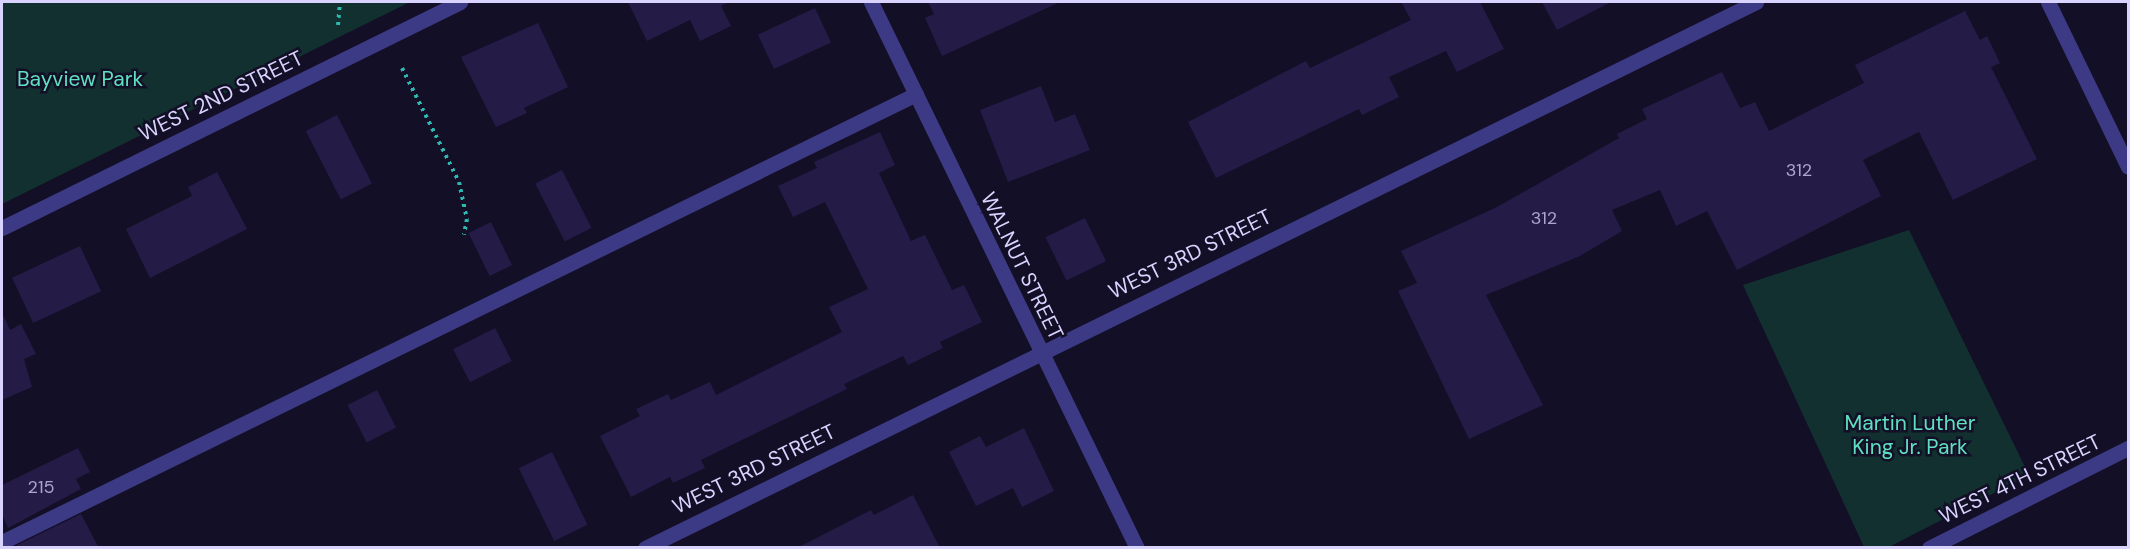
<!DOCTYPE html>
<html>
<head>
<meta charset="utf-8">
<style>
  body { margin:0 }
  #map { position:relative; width:2130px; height:549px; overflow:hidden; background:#130f26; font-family:"DM Sans",sans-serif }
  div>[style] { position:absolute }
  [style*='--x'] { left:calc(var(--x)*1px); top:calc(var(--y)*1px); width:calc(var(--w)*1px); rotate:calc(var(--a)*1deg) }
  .green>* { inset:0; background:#12302f }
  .building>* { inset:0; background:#241b47; transform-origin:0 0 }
  .path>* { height:4px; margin-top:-2px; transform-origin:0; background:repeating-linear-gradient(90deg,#2fb8b0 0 3px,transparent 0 7.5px) }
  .service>* { height:15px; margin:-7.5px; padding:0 7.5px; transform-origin:7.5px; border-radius:7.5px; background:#3d3a85 }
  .minor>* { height:15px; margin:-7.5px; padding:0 7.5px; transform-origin:7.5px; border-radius:7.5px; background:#3d3a85 }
  .tertiary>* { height:15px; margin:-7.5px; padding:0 7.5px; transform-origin:7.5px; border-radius:7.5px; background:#3d3a85 }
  span { translate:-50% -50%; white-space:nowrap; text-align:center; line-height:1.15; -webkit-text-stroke:5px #130f26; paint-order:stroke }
  .number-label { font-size:18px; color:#aca6d1 }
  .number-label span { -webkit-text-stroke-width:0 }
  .park-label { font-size:21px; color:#5fe0c0 }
  .street-label { font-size:21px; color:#d9d4ff }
  .frame { position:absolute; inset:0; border:3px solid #d9d4ff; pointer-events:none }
</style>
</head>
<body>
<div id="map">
  <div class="green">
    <div style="clip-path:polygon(2px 2px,410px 2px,2px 204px)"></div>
    <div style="clip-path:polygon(1909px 230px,2029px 475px,1889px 547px,1864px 547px,1743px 285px)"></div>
  </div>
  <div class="building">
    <div style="clip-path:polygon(628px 2px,729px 2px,721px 6px,731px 26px,700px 41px,690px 20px,647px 41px)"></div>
    <div style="clip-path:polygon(928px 2px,1060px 2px,942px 56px,925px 18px,934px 14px)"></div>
    <div style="clip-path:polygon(1401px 2px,1480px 2px,1504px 49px,1457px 72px,1446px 51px,1389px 77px,1399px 97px,1362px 115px,1359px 109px,1216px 178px,1188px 122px,1306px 61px,1310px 68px,1411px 20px)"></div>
    <div style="clip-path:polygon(1542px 2px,1611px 2px,1557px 30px)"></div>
    <div style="left:815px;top:8px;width:38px;height:63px;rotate:65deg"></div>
    <div style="clip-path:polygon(1965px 11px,1980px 40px,1987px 36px,2000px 63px,1991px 67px,2037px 159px,1953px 200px,1919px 132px,1863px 160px,1881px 196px,1737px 270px,1707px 211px,1676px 226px,1660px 190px,1612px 210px,1622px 231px,1580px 256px,1486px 295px,1543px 405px,1469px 439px,1398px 291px,1417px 283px,1401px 251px,1497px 207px,1619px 138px,1617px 134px,1647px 119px,1642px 109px,1722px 72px,1740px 108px,1755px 102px,1769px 131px,1864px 83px,1855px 65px)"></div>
    <div style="clip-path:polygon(538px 23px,568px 87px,524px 108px,527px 113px,496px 127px,461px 57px)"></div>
    <div style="clip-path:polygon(1041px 86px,1055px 122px,1075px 114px,1090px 150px,1008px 182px,980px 110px)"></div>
    <div style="left:337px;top:115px;width:77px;height:35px;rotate:63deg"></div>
    <div style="clip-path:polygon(880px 132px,895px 165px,879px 173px,911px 241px,925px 235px,952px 290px,964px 285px,982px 322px,940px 342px,943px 348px,908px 365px,903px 356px,844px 384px,847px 389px,701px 460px,705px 468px,673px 483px,670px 477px,631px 497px,600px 436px,640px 416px,636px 409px,668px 394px,671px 400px,710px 382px,716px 395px,842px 332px,829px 307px,868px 289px,825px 202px,793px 217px,778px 186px,817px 168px,814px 162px)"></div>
    <div style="left:562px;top:170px;width:65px;height:30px;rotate:63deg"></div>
    <div style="clip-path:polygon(217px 172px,247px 229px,150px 278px,126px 229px,192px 196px,188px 187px)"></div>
    <div style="left:1085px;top:218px;width:48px;height:44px;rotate:64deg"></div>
    <div style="left:491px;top:222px;width:48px;height:25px;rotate:64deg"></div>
    <div style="left:80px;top:246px;width:50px;height:75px;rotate:65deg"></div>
    <div style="clip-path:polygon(2px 312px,10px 330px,21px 324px,36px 354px,24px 359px,32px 387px,2px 400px)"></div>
    <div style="left:495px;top:328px;width:37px;height:47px;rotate:63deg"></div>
    <div style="left:377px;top:390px;width:42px;height:33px;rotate:63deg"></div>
    <div style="clip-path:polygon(1024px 428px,1054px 491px,1022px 507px,1013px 488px,976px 506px,949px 452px,980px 436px,986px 447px)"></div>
    <div style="clip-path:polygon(78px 448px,90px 472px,76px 479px,81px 489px,8px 528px,2px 514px,2px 485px)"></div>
    <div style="left:552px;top:452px;width:81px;height:37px;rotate:64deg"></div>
    <div style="clip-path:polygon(913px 495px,940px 548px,797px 548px,871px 510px,874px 515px)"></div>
    <div style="clip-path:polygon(81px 514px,99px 548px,18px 548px,17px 545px)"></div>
  </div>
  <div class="path">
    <div style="--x:338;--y:25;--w:23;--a:-85"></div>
    <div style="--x:402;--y:68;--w:127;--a:63.4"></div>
    <div style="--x:459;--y:182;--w:38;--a:78"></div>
    <div style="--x:467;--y:219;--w:16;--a:101"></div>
  </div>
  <div class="service">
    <div style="--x:2;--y:542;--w:1018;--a:-26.11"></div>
  </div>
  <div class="minor">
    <div style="--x:871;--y:2;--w:607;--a:64.03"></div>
    <div style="--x:2048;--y:2;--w:183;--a:64.1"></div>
    <div style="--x:645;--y:548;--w:1238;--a:-26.17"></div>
    <div style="--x:1929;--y:548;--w:223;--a:-26.7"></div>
  </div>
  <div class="tertiary">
    <div style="--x:2;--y:228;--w:511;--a:-26.26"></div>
  </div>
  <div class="number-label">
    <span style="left:1799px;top:170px">312</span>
    <span style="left:1544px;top:218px">312</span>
    <span style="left:41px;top:487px">215</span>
  </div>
  <div class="park-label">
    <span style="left:80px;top:79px">Bayview Park</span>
    <span style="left:1910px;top:435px">Martin Luther<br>King Jr. Park</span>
  </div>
  <div class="street-label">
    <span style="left:221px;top:96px;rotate:-26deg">WEST 2ND STREET</span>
    <span style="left:1190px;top:254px;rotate:-26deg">WEST 3RD STREET</span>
    <span style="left:1022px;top:266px;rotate:64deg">WALNUT STREET</span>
    <span style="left:754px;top:469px;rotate:-26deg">WEST 3RD STREET</span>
    <span style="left:2020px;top:479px;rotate:-26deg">WEST 4TH STREET</span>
  </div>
  <div class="frame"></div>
</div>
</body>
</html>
